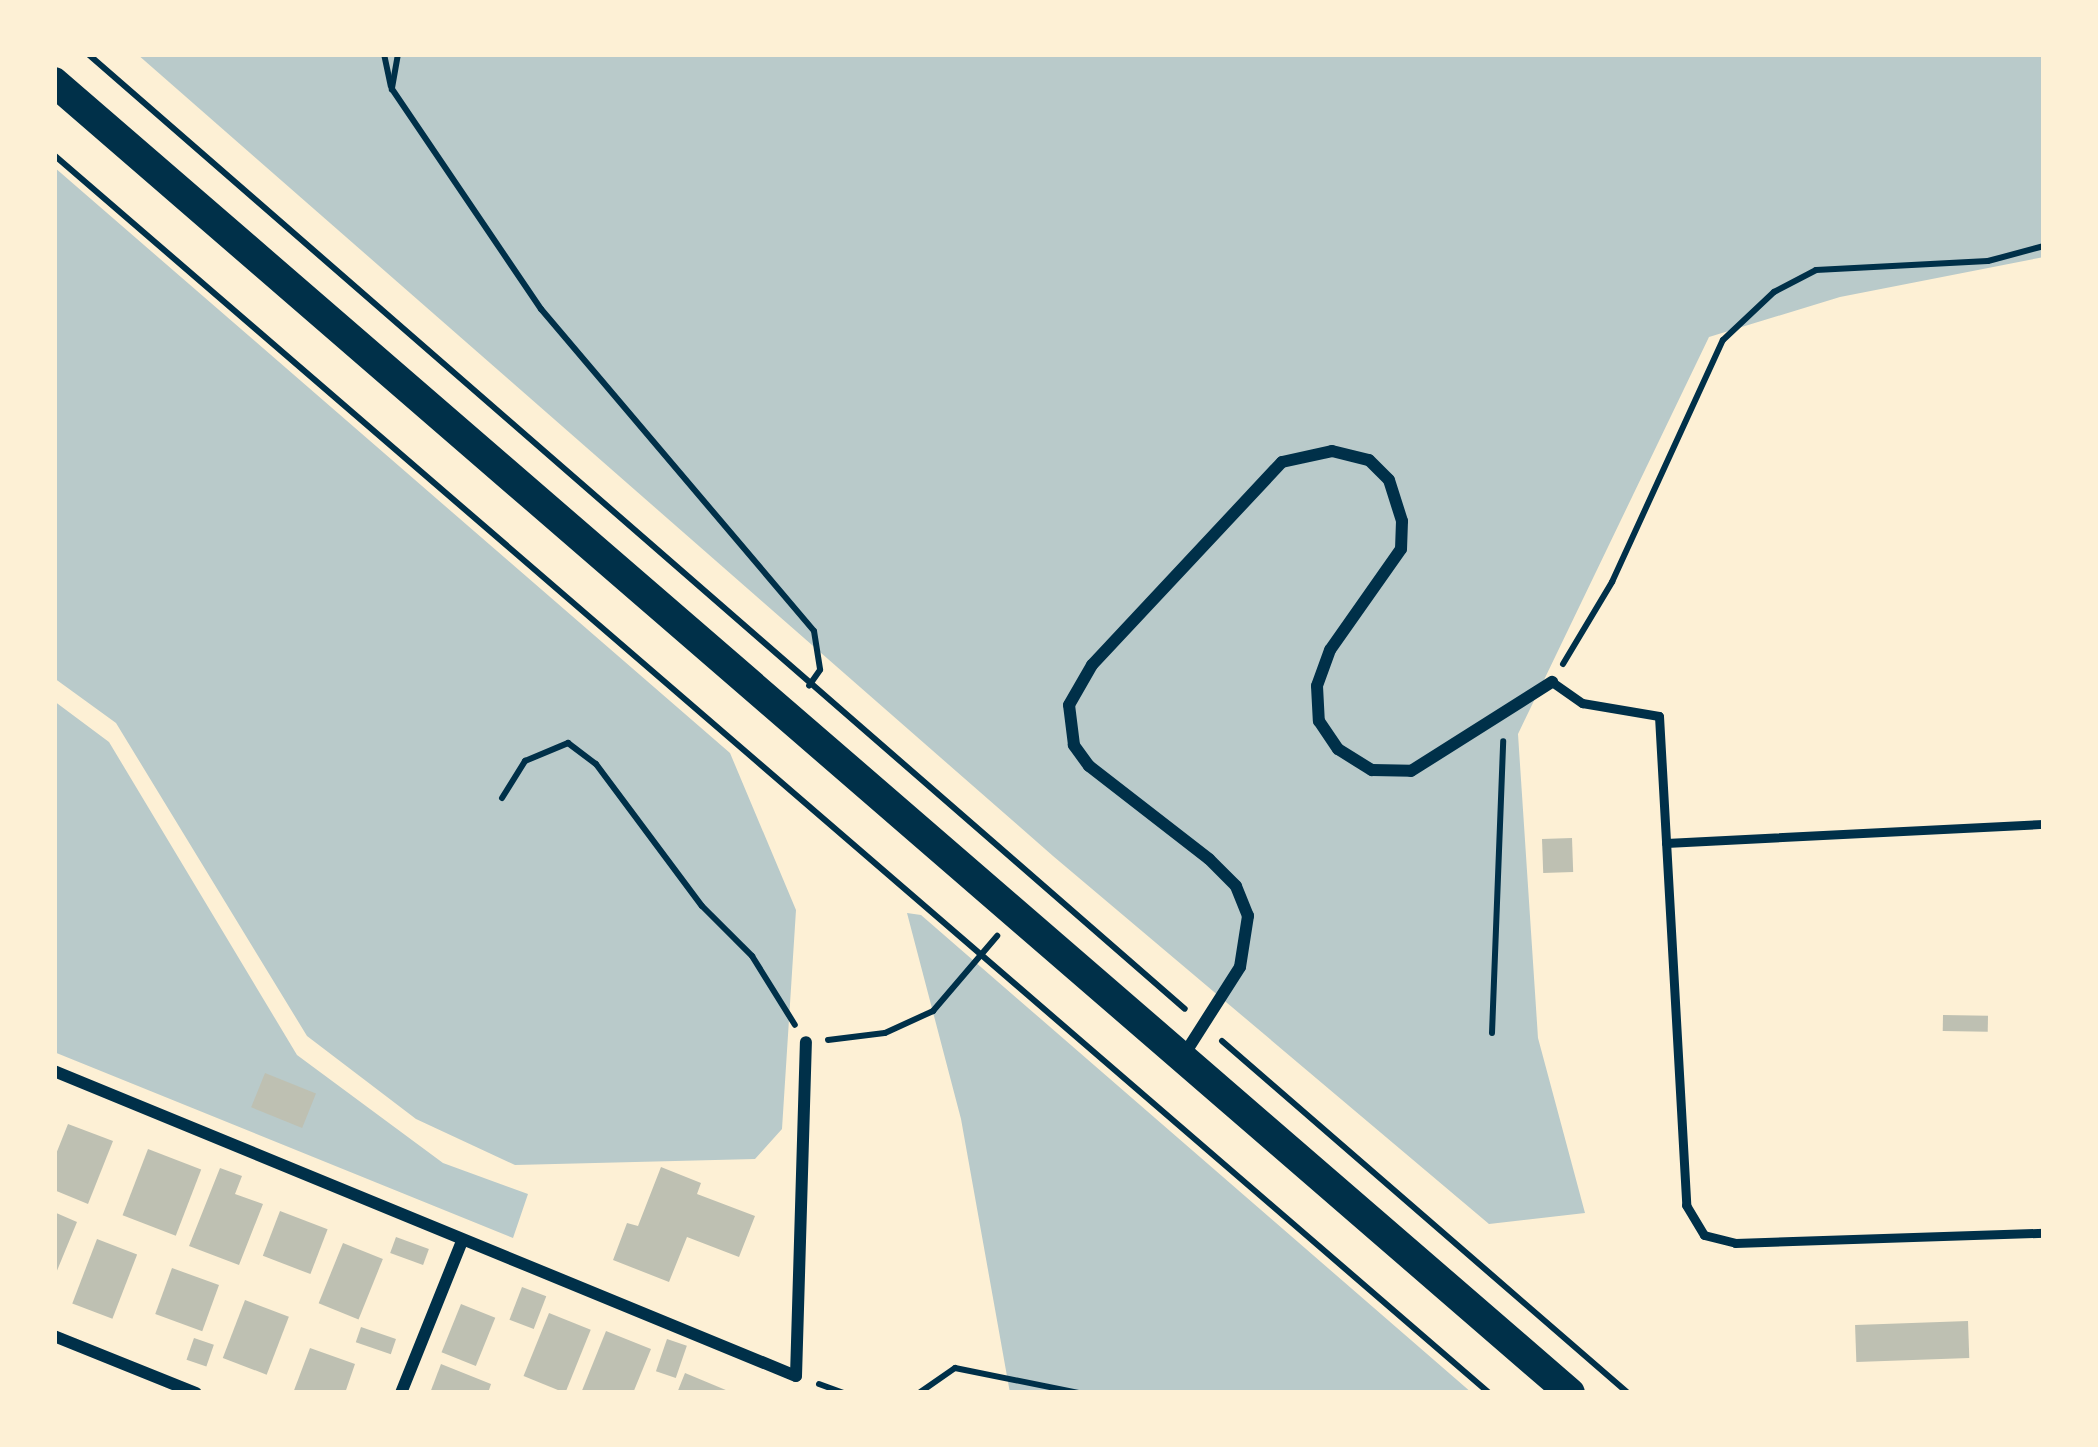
<!DOCTYPE html>
<html>
<head>
<meta charset="utf-8">
<style>
  body { margin:0 }
  #map { position:relative; width:2098px; height:1447px; overflow:hidden; background:#fdf0d5; font-family:"DM Sans",sans-serif }
  div>[style] { position:absolute }
  [style*='--x'] { left:calc(var(--x)*1px); top:calc(var(--y)*1px); width:calc(var(--w)*1px); rotate:calc(var(--a)*1deg) }
  .green>* { inset:0; background:#b9caca }
  .building>* { inset:0; background:#bec0b2; transform-origin:0 0 }
  .path>* { height:6px; margin:-3px; padding:0 3px; transform-origin:3px; border-radius:3px; background:#003049 }
  .service>* { height:9px; margin:-4.5px; padding:0 4.5px; transform-origin:4.5px; border-radius:4.5px; background:#003049 }
  .minor>* { height:12px; margin:-6px; padding:0 6px; transform-origin:6px; border-radius:6px; background:#003049 }
  .primary>* { height:30px; margin:-15px; padding:0 15px; transform-origin:15px; border-radius:15px; background:#003049 }
  span { translate:-50% -50%; white-space:nowrap; text-align:center; line-height:1.15; -webkit-text-stroke:12px #fdf0d5; paint-order:stroke }
  .frame { position:absolute; inset:0; border:57px solid #fdf0d5; pointer-events:none }
</style>
</head>
<body>
<div id="map">
  <div class="green">
    <div style="clip-path:polygon(137px 54px,2044px 54px,2044px 257px,1840px 297px,1709px 337px,1518px 734px,1538px 1038px,1585px 1213px,1489px 1224px,1053px 856px)"></div>
    <div style="clip-path:polygon(54px 167px,730px 753px,796px 910px,782px 1129px,755px 1159px,515px 1165px,416px 1119px,307px 1036px,116px 723px,54px 678px)"></div>
    <div style="clip-path:polygon(54px 701px,109px 742px,297px 1055px,443px 1163px,528px 1194px,513px 1238px,54px 1052px)"></div>
    <div style="clip-path:polygon(907px 913px,921px 915px,1472px 1393px,1010px 1393px,961px 1119px)"></div>
  </div>
  <div class="building">
    <div style="left:1572px;top:838px;width:34px;height:30px;rotate:88deg"></div>
    <div style="left:1943px;top:1015px;width:45px;height:16px;rotate:1deg"></div>
    <div style="left:265px;top:1073px;width:55px;height:37px;rotate:22deg"></div>
    <div style="clip-path:polygon(68px 1124px,113px 1141px,88px 1204px,54px 1190px,54px 1159px)"></div>
    <div style="left:148px;top:1149px;width:57px;height:71px;rotate:21deg"></div>
    <div style="clip-path:polygon(661px 1167px,701px 1183px,697px 1194px,755px 1216px,739px 1257px,687px 1237px,669px 1282px,613px 1260px,627px 1223px,638px 1226px)"></div>
    <div style="clip-path:polygon(220px 1168px,242px 1176px,235px 1194px,263px 1204px,239px 1265px,189px 1246px)"></div>
    <div style="left:280px;top:1211px;width:51px;height:48px;rotate:21deg"></div>
    <div style="clip-path:polygon(54px 1212px,77px 1222px,54px 1278px)"></div>
    <div style="left:396px;top:1237px;width:35px;height:17px;rotate:20deg"></div>
    <div style="left:97px;top:1239px;width:43px;height:69px;rotate:21deg"></div>
    <div style="left:343px;top:1243px;width:43px;height:65px;rotate:22deg"></div>
    <div style="left:172px;top:1268px;width:50px;height:49px;rotate:20deg"></div>
    <div style="left:522px;top:1287px;width:26px;height:35px;rotate:21deg"></div>
    <div style="left:245px;top:1300px;width:47px;height:62px;rotate:21deg"></div>
    <div style="left:461px;top:1304px;width:37px;height:52px;rotate:22deg"></div>
    <div style="left:549px;top:1313px;width:45px;height:68px;rotate:22deg"></div>
    <div style="left:1968px;top:1321px;width:37px;height:113px;rotate:88deg"></div>
    <div style="left:361px;top:1327px;width:37px;height:16px;rotate:19deg"></div>
    <div style="clip-path:polygon(606px 1331px,651px 1349px,633px 1393px,581px 1393px)"></div>
    <div style="left:194px;top:1338px;width:21px;height:23px;rotate:19deg"></div>
    <div style="left:667px;top:1339px;width:21px;height:34px;rotate:19deg"></div>
    <div style="clip-path:polygon(310px 1348px,355px 1364px,345px 1393px,293px 1393px)"></div>
    <div style="clip-path:polygon(441px 1364px,491px 1384px,488px 1393px,430px 1393px)"></div>
    <div style="clip-path:polygon(685px 1373px,733px 1393px,677px 1393px)"></div>
  </div>
  <div class="path">
    <div style="--x:88;--y:54;--w:1454;--a:41.04"></div>
    <div style="--x:384;--y:54;--w:33;--a:78"></div>
    <div style="--x:398;--y:54;--w:36;--a:100"></div>
    <div style="--x:392;--y:89;--w:266;--a:55.9"></div>
    <div style="--x:541;--y:309;--w:422;--a:49.7"></div>
    <div style="--x:814;--y:631;--w:39;--a:81"></div>
    <div style="--x:820;--y:670;--w:19;--a:125"></div>
    <div style="--x:54;--y:155;--w:1895;--a:40.78"></div>
    <div style="--x:1563;--y:664;--w:96;--a:-59.1"></div>
    <div style="--x:1612;--y:582;--w:266;--a:-65.4"></div>
    <div style="--x:1723;--y:340;--w:70;--a:-43.3"></div>
    <div style="--x:1774;--y:292;--w:47;--a:-27.6"></div>
    <div style="--x:1816;--y:270;--w:172;--a:-3"></div>
    <div style="--x:1988;--y:261;--w:58;--a:-15"></div>
    <div style="--x:502;--y:798;--w:44;--a:-58.1"></div>
    <div style="--x:525;--y:761;--w:47;--a:-22.7"></div>
    <div style="--x:568;--y:743;--w:35;--a:37"></div>
    <div style="--x:596;--y:764;--w:177;--a:53.3"></div>
    <div style="--x:702;--y:906;--w:71;--a:45"></div>
    <div style="--x:752;--y:956;--w:81;--a:58.1"></div>
    <div style="--x:1492;--y:1033;--w:292;--a:-87.8"></div>
    <div style="--x:828;--y:1040;--w:57;--a:-7"></div>
    <div style="--x:885;--y:1033;--w:53;--a:-24.6"></div>
    <div style="--x:933;--y:1011;--w:99;--a:-49.5"></div>
    <div style="--x:1222;--y:1041;--w:537;--a:40.93"></div>
    <div style="--x:819;--y:1384;--w:27;--a:20"></div>
    <div style="--x:919;--y:1393;--w:44;--a:-34.8"></div>
    <div style="--x:955;--y:1368;--w:126;--a:11.4"></div>
  </div>
  <div class="service">
    <div style="--x:1552;--y:682;--w:37;--a:35"></div>
    <div style="--x:1582;--y:703;--w:78;--a:9.6"></div>
    <div style="--x:1659;--y:716;--w:490;--a:86.8"></div>
    <div style="--x:1686;--y:1205;--w:35;--a:59"></div>
    <div style="--x:1704;--y:1235;--w:32;--a:14"></div>
    <div style="--x:1735;--y:1243;--w:309;--a:-1.9"></div>
    <div style="--x:1666;--y:843;--w:378;--a:-2.9"></div>
  </div>
  <div class="minor">
    <div style="--x:1182;--y:1058;--w:108;--a:-57.5"></div>
    <div style="--x:1240;--y:967;--w:52;--a:-81.1"></div>
    <div style="--x:1248;--y:916;--w:32;--a:-112"></div>
    <div style="--x:1236;--y:886;--w:38;--a:-135"></div>
    <div style="--x:1209;--y:859;--w:152;--a:-142.2"></div>
    <div style="--x:1089;--y:766;--w:26;--a:-126"></div>
    <div style="--x:1074;--y:745;--w:40;--a:-97.1"></div>
    <div style="--x:1069;--y:705;--w:46;--a:-60.1"></div>
    <div style="--x:1092;--y:665;--w:278;--a:-46.9"></div>
    <div style="--x:1282;--y:462;--w:51;--a:-12.4"></div>
    <div style="--x:1332;--y:451;--w:38;--a:14"></div>
    <div style="--x:1369;--y:460;--w:28;--a:45"></div>
    <div style="--x:1389;--y:480;--w:43;--a:72.4"></div>
    <div style="--x:1402;--y:521;--w:28;--a:92"></div>
    <div style="--x:1401;--y:549;--w:123;--a:125.1"></div>
    <div style="--x:1330;--y:650;--w:38;--a:110"></div>
    <div style="--x:1317;--y:686;--w:35;--a:87"></div>
    <div style="--x:1319;--y:721;--w:34;--a:56"></div>
    <div style="--x:1338;--y:749;--w:40;--a:32"></div>
    <div style="--x:1372;--y:770;--w:39;--a:1"></div>
    <div style="--x:1411;--y:771;--w:167;--a:-32.3"></div>
    <div style="--x:54;--y:1071;--w:802;--a:22.35"></div>
    <div style="--x:796;--y:1376;--w:334;--a:-88.3"></div>
    <div style="--x:54;--y:1336;--w:153;--a:21.9"></div>
    <div style="--x:401;--y:1393;--w:164;--a:-68.1"></div>
  </div>
  <div class="primary">
    <div style="--x:54;--y:82;--w:2004;--a:40.85"></div>
  </div>
  <div class="frame"></div>
</div>
</body>
</html>
